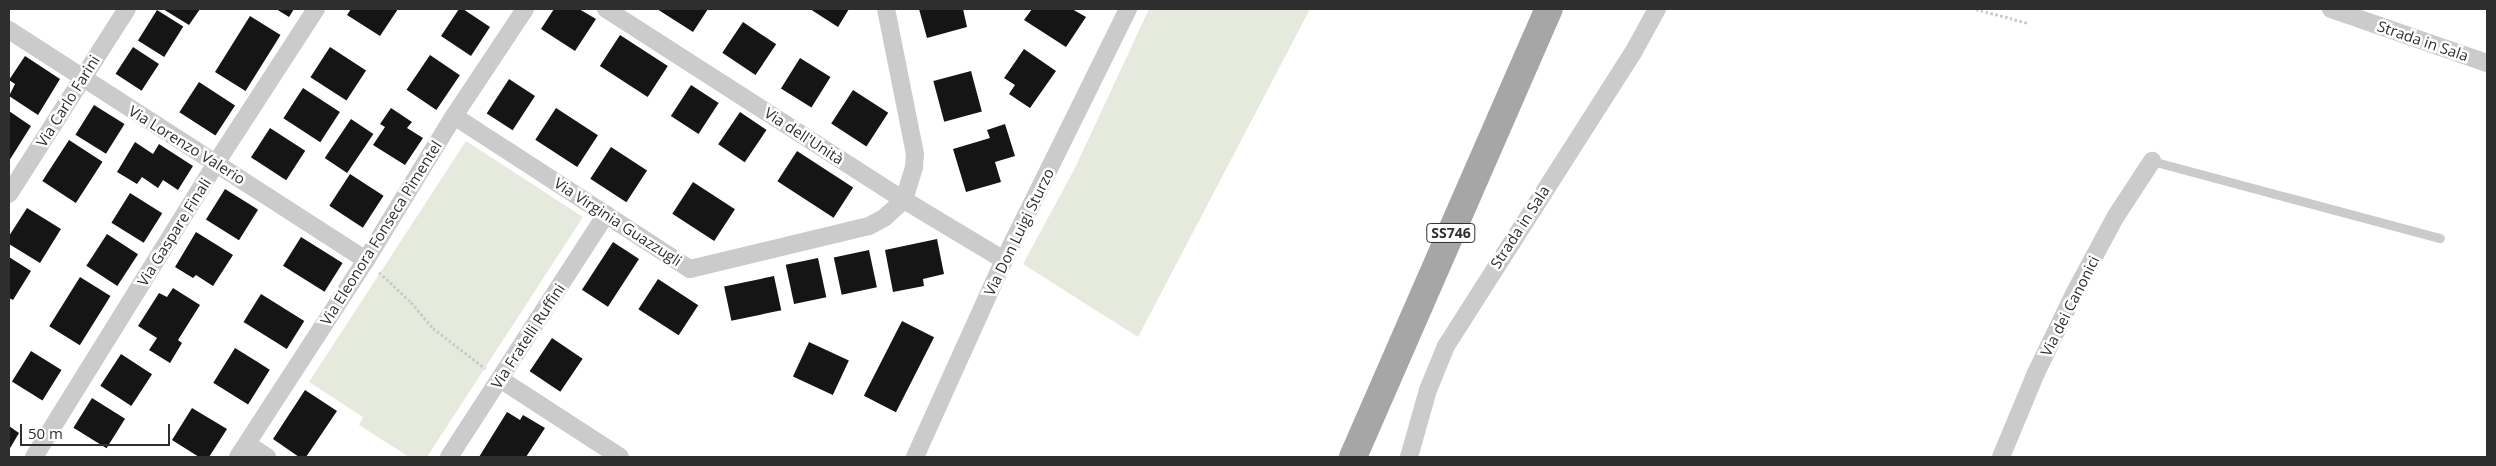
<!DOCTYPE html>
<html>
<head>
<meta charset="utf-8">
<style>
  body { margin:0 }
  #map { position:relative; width:2496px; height:466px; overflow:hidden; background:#fff; font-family:"Open Sans",sans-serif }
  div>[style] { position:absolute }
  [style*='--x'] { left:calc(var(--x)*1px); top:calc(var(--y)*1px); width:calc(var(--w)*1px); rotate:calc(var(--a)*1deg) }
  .green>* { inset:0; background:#e6eadd }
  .building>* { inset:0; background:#151515; transform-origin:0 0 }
  .path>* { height:3px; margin-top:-1.5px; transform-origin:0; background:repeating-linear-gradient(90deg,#cbcbcb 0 2.5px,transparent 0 5px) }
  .service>* { height:9px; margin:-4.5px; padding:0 4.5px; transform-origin:4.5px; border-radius:4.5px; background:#cbcbcb }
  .minor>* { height:18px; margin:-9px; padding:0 9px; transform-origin:9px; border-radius:9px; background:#cbcbcb }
  .primary>* { height:28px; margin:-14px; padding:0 14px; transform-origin:14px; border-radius:14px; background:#a6a6a6 }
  span { translate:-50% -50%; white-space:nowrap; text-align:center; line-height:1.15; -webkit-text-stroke:5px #fff; paint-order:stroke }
  .shield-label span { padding:1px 4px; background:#fff; border:1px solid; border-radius:4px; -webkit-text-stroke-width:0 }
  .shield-label { font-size:14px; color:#2e2e2e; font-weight:700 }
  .street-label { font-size:15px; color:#2e2e2e }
  .frame { position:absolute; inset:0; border:10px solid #2e2e2e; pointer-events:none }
  .scale { position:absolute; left:20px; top:424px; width:150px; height:22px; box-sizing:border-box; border:2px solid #2e2e2e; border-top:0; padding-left:6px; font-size:15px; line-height:18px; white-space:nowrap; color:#2e2e2e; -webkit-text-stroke:4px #fff; paint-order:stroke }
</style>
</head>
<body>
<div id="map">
  <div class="green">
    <div style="clip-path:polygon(1149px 9px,1310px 9px,1138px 337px,1023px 264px,1075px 168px)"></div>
    <div style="clip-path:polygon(466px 141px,583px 217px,427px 457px,409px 457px,359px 425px,363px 417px,309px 382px)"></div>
  </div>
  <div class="building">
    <div style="clip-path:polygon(163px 9px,200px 9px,189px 25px)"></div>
    <div style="clip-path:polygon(276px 9px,294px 9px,289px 17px)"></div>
    <div style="clip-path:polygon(351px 9px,398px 9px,380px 36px,347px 15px)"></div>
    <div style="clip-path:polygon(459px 9px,463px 9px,490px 27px,471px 56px,441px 36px)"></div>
    <div style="clip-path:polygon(554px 9px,579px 9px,596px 19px,575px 51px,541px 29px)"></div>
    <div style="clip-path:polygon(657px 9px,708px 9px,693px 32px)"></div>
    <div style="clip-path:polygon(810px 9px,849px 9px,838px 27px)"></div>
    <div style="clip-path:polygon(919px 9px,963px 9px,967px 27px,927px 38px)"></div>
    <div style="clip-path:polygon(1032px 9px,1072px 9px,1086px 17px,1066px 47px,1024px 20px)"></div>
    <div style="left:157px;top:10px;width:31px;height:36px;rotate:32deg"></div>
    <div style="left:250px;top:16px;width:36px;height:66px;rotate:32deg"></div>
    <div style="left:743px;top:22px;width:40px;height:37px;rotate:34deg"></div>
    <div style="left:620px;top:35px;width:57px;height:37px;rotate:33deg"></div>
    <div style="left:133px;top:47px;width:31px;height:32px;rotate:33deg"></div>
    <div style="left:330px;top:47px;width:43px;height:36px;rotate:33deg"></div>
    <div style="clip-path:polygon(1024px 49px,1056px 71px,1030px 108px,1009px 94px,1015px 85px,1004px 78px)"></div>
    <div style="left:430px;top:55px;width:36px;height:42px;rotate:34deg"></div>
    <div style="clip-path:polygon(25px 56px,60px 79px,38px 115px,9px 96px,15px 84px,9px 80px)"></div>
    <div style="left:800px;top:58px;width:36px;height:36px;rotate:32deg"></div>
    <div style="left:971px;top:71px;width:42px;height:39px;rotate:75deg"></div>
    <div style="left:509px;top:79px;width:31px;height:41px;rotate:33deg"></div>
    <div style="left:199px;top:82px;width:43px;height:36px;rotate:33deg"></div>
    <div style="left:691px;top:85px;width:33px;height:37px;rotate:33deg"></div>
    <div style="left:303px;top:88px;width:44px;height:36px;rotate:33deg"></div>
    <div style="left:853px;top:90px;width:42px;height:40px;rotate:33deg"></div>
    <div style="left:94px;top:105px;width:36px;height:35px;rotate:32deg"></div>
    <div style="clip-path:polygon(391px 108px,412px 122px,407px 128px,423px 138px,405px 165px,373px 145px,385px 127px,380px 124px)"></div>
    <div style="left:556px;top:108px;width:50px;height:38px;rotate:33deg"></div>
    <div style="clip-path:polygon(9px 111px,31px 126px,9px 161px)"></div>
    <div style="left:740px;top:112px;width:32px;height:39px;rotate:34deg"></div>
    <div style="left:351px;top:119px;width:27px;height:47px;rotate:34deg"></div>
    <div style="clip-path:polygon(1005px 124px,1015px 156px,995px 162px,1001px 182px,966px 192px,953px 149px,990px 138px,987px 130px)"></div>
    <div style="left:270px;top:128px;width:42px;height:35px;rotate:33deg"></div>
    <div style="left:69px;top:140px;width:40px;height:49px;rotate:33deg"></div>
    <div style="clip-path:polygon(135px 142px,153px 154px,159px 144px,193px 166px,178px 190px,163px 180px,158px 188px,142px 177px,137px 184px,117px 172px)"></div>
    <div style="left:611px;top:147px;width:43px;height:38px;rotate:33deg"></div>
    <div style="left:797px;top:151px;width:67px;height:36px;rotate:33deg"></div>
    <div style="left:350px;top:174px;width:40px;height:38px;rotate:33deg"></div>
    <div style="left:693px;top:182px;width:50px;height:38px;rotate:33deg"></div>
    <div style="left:225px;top:189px;width:39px;height:36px;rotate:32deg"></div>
    <div style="left:130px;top:193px;width:38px;height:35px;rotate:32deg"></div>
    <div style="clip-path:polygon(27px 208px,61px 229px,40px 263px,9px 244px,9px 236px)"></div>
    <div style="clip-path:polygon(196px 232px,233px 255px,213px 286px,196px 275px,193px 278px,175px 267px)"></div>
    <div style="left:107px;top:234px;width:37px;height:38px;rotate:33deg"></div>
    <div style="left:301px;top:237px;width:49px;height:34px;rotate:32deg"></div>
    <div style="clip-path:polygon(937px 239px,944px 274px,923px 279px,924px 286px,893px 292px,885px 250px)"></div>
    <div style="left:613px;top:242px;width:31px;height:57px;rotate:33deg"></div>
    <div style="left:869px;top:250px;width:38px;height:36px;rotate:78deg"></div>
    <div style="clip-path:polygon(9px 257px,31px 271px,13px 300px,9px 298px)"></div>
    <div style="left:818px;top:258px;width:40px;height:33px;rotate:78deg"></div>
    <div style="left:774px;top:276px;width:35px;height:51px;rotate:78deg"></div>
    <div style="left:80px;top:277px;width:36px;height:58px;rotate:32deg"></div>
    <div style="left:658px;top:279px;width:48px;height:36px;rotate:33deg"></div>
    <div style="clip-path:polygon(173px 288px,200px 305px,178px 340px,182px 343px,170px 363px,149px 350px,157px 338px,138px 326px,159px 293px,167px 297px)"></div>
    <div style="left:261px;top:294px;width:51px;height:33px;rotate:32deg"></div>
    <div style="left:902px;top:321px;width:36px;height:84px;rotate:27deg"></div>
    <div style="left:552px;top:338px;width:37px;height:40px;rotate:34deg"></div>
    <div style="left:809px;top:342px;width:44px;height:38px;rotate:25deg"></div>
    <div style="left:235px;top:348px;width:41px;height:41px;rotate:32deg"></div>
    <div style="left:31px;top:351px;width:36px;height:36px;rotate:32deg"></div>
    <div style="left:121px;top:354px;width:37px;height:38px;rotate:33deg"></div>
    <div style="clip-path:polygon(305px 390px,337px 411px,306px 457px,299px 457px,273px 439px)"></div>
    <div style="left:92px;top:398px;width:39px;height:35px;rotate:32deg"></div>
    <div style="clip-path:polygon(192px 408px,227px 429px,209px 457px,199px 457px,172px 440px)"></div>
    <div style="clip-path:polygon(507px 412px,520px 420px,523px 415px,545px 428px,526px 457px,479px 457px)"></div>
    <div style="clip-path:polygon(9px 426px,19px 433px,9px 450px)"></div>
  </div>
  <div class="path">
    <div style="--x:1976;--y:9;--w:54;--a:15.1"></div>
    <div style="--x:379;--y:272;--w:44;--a:43.2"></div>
    <div style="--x:411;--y:302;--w:34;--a:50"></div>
    <div style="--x:433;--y:328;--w:66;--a:37.6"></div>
  </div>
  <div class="service">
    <div style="--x:2152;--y:161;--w:298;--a:15"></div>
  </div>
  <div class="minor">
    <div style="--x:606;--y:9;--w:354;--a:32.7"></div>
    <div style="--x:904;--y:200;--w:117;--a:31"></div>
    <div style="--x:2331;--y:9;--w:165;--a:19.1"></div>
    <div style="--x:9;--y:30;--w:425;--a:32.8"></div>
    <div style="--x:454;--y:116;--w:281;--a:33"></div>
    <div style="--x:690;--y:269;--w:184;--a:-13.5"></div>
    <div style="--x:869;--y:226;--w:17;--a:-28"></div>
    <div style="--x:884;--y:218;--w:27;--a:-42"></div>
    <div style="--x:904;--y:200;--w:34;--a:-73"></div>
    <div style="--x:914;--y:167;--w:13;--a:-86"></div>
    <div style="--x:915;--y:154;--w:148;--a:-101.3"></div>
    <div style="--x:9;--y:194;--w:219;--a:-57.5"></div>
    <div style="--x:500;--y:379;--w:143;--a:33"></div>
    <div style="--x:247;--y:444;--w:24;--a:33"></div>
    <div style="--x:34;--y:457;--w:346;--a:-58.2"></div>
    <div style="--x:216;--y:163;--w:184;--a:-57"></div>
    <div style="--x:238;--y:457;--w:235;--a:-57"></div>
    <div style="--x:366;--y:260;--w:169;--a:-58.6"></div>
    <div style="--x:454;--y:116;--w:128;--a:-56.4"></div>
    <div style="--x:449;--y:457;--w:289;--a:-57.1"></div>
    <div style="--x:915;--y:457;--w:216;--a:-65.7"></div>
    <div style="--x:1004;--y:260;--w:280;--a:-63.7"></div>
    <div style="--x:1409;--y:457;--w:70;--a:-74.2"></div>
    <div style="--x:1428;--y:390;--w:48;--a:-67.8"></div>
    <div style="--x:1446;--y:346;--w:350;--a:-57.5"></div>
    <div style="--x:1634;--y:51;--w:48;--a:-61.3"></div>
    <div style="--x:2001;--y:457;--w:91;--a:-67.4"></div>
    <div style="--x:2036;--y:373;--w:90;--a:-64.3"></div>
    <div style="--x:2075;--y:292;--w:86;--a:-61.7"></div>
    <div style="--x:2116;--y:216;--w:66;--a:-56.8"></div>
  </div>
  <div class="primary">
    <div style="--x:1353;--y:457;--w:489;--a:-66.4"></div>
  </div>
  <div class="shield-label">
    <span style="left:1451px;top:233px">SS746</span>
  </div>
  <div class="street-label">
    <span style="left:2423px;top:41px;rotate:19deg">Strada in Sala</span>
    <span style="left:68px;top:101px;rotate:-58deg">Via Carlo Farini</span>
    <span style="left:804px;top:136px;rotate:33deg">Via dell'Unità</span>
    <span style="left:187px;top:145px;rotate:32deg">Via Lorenzo Valerio</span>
    <span style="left:618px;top:222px;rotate:33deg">Via Virginia Guazzugli</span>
    <span style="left:1520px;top:227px;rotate:-57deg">Strada in Sala</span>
    <span style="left:174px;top:232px;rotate:-58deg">Via Gaspare Finali</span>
    <span style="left:1019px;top:232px;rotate:-64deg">Via Don Luigi Sturzo</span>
    <span style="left:381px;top:233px;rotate:-58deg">Via Eleonora Fonseca Pimentel</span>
    <span style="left:2070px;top:306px;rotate:-63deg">Via dei Canonici</span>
    <span style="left:528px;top:336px;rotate:-57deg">Via Fratelli Ruffini</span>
  </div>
  <div class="frame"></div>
  <div class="scale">50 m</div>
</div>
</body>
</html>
